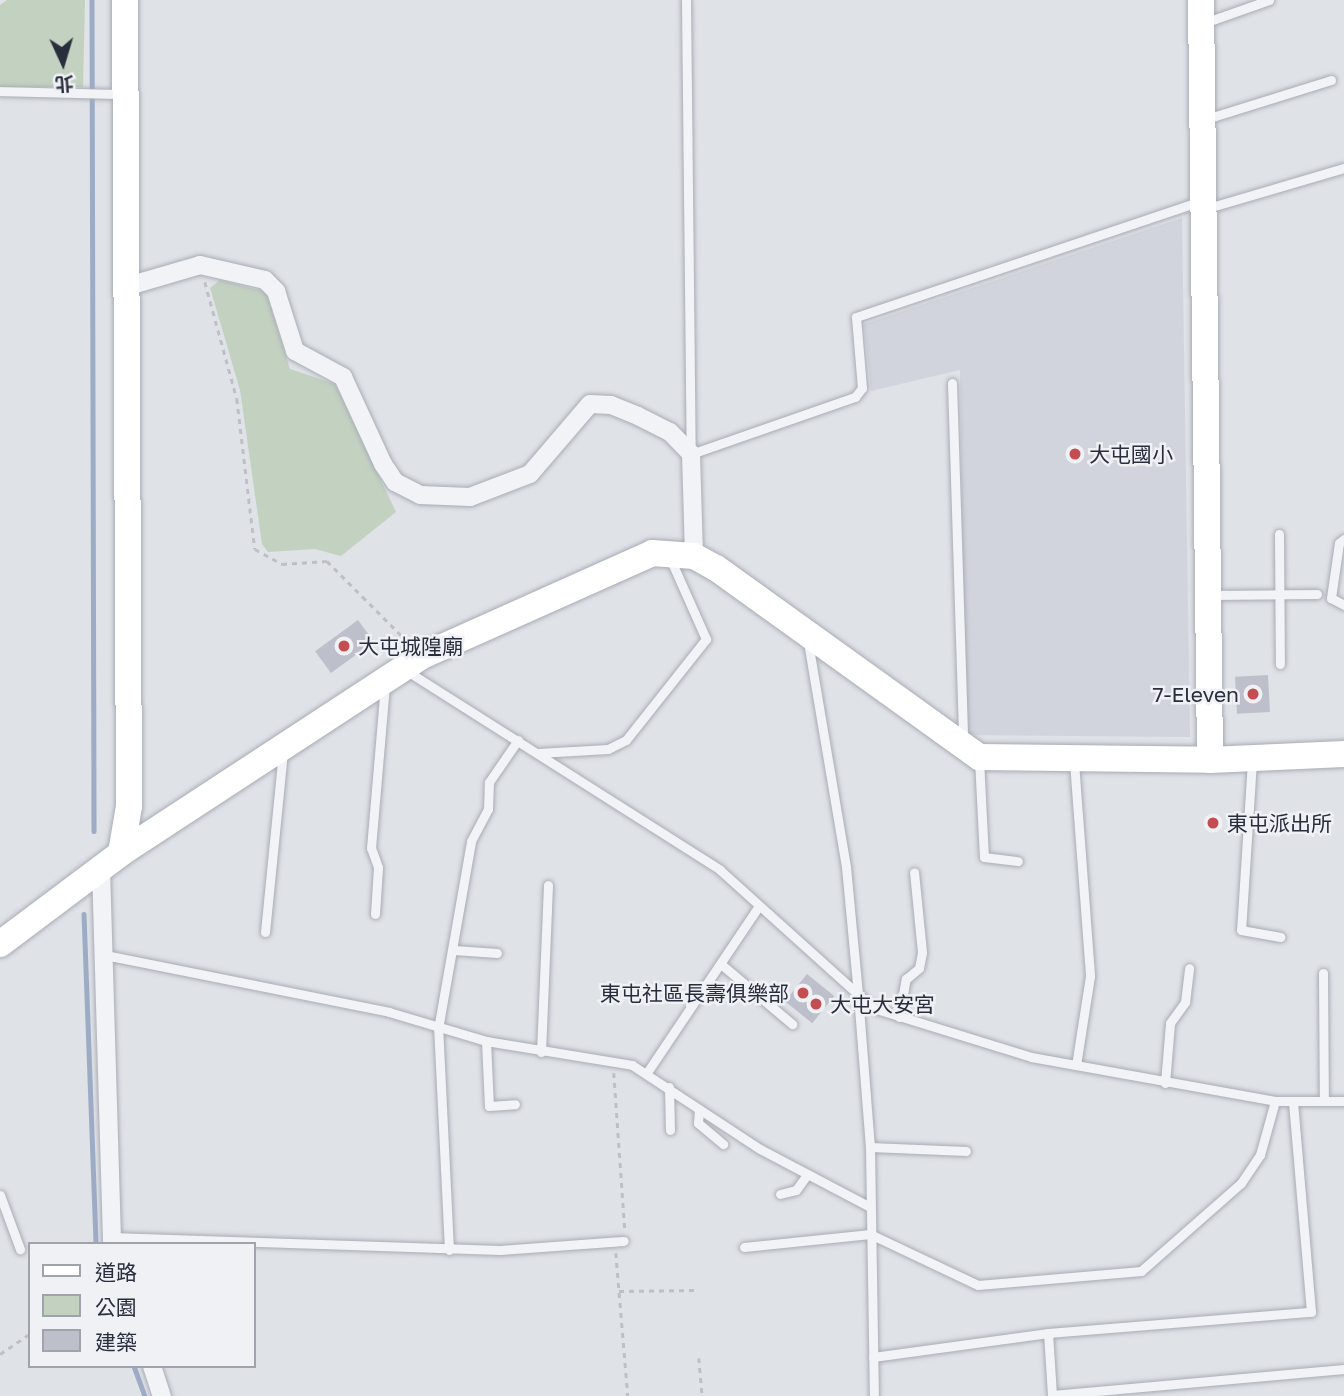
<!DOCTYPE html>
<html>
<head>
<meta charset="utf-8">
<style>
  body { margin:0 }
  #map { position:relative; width:1344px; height:1396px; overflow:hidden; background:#dfe2e7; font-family:"Golos Text","Noto Sans TC",sans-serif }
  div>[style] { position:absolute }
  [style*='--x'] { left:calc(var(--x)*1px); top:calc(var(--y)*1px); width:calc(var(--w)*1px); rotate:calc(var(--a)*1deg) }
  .built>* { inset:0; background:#d1d4dc }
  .green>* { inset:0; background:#c3d1c1 }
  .stream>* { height:4.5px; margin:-2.25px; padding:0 2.25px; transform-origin:2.25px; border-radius:2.25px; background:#9dacc5 }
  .building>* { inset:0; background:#bdc0ca; transform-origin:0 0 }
  .path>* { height:2.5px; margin-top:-1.25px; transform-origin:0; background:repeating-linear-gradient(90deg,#bec0c6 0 5px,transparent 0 10px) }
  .roads { filter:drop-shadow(0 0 2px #a8acb4) drop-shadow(0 0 2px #a8acb4) }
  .lane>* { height:9px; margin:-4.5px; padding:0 4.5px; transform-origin:4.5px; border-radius:4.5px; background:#f2f3f6 }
  .street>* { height:18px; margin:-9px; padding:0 9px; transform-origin:9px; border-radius:9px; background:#f2f3f6 }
  .secondary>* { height:26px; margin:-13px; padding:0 13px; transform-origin:13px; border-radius:13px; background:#fff }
  .dots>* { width:19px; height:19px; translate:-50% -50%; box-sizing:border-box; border:4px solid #eff1f5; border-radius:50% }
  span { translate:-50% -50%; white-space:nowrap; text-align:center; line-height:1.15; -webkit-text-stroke:5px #eff1f5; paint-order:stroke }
  .poi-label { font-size:21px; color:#292e3d }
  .left { translate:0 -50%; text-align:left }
  .right { translate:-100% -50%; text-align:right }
  .legend { position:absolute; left:28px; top:1242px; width:228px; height:126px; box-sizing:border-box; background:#eff1f5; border:2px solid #a0a3ab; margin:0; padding:9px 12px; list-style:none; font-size:21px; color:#292e3d }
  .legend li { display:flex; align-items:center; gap:14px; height:35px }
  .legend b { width:35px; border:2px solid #a0a3ab }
  .north { position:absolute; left:28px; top:28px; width:70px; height:70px; -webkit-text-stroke:5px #eff1f5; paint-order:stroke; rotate:176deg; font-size:19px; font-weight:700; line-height:28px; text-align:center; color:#292e3d }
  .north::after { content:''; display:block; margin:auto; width:24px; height:32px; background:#292e3d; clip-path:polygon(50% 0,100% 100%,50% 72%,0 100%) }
</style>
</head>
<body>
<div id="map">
  <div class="built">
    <div style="clip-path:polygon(1182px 218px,1190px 737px,966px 735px,960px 370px,871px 391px,864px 324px)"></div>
  </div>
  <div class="green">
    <div style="clip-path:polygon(7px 0,85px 0,83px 87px,0 87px,0 5px)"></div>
    <div style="clip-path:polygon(220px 280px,266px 292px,290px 369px,335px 384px,396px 512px,341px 556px,315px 549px,268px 552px,262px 544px,240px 390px,210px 288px)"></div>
  </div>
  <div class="stream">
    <div style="--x:92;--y:0;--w:831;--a:89.86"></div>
    <div style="--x:84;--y:914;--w:330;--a:87.9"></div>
    <div style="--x:134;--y:1366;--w:32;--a:70"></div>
  </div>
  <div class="building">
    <div style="left:358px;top:620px;width:27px;height:53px;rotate:54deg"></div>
    <div style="left:1268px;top:675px;width:37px;height:33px;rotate:87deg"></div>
    <div style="left:807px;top:974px;width:35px;height:35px;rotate:39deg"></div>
  </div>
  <div class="path">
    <div style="--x:205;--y:282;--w:121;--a:74.7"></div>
    <div style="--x:237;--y:399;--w:151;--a:83.2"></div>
    <div style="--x:255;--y:549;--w:31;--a:29"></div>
    <div style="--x:282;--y:564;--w:45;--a:-3.8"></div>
    <div style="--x:327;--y:561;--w:113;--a:45"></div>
    <div style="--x:614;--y:1073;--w:157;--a:86"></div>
    <div style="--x:616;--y:1253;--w:144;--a:85.2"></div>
    <div style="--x:619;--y:1291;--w:80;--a:-0.7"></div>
    <div style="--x:0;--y:1354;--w:36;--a:-34"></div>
    <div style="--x:699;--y:1358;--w:38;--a:85"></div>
  </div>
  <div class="roads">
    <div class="lane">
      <div style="--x:686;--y:0;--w:454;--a:89.4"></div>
      <div style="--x:691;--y:454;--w:174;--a:-19.2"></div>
      <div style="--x:855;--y:397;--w:11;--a:-52"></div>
      <div style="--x:862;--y:388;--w:71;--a:-94.8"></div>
      <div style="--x:856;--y:317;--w:364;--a:-18.6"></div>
      <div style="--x:1204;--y:23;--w:69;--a:-19.5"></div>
      <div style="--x:0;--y:91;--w:124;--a:1.4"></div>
      <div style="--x:1206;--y:119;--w:131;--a:-17.3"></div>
      <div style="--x:1208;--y:208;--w:142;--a:-16.4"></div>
      <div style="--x:952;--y:383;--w:350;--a:88.2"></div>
      <div style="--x:963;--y:733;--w:8;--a:140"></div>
      <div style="--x:1279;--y:534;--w:130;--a:89.6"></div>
      <div style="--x:1344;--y:539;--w:6;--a:141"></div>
      <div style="--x:1339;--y:543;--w:56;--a:98.3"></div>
      <div style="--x:1331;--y:598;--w:15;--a:28"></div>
      <div style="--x:1211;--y:595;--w:106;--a:-0.5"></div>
      <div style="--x:808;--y:642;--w:228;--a:80.4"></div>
      <div style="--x:846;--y:867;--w:129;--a:84.6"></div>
      <div style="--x:858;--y:995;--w:152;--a:85.5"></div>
      <div style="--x:870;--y:1147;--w:249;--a:89.1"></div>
      <div style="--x:407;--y:671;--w:371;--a:32.4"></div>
      <div style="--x:720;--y:870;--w:206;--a:42"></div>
      <div style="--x:873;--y:1008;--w:165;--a:17.2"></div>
      <div style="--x:1031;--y:1057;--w:248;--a:10.2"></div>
      <div style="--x:1275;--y:1101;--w:69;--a:0"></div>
      <div style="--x:538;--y:753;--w:70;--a:-3.3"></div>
      <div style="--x:608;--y:749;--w:20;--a:-27"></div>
      <div style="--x:626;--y:740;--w:129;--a:-51.6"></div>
      <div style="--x:706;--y:639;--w:89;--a:-114"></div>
      <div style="--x:979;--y:759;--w:98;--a:87.1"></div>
      <div style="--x:984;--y:857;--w:34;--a:7"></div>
      <div style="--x:1252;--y:761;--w:169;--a:93.7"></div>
      <div style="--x:1241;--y:930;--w:40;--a:10"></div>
      <div style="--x:1074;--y:762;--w:215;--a:85.7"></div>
      <div style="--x:1090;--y:976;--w:90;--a:98.9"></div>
      <div style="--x:375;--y:914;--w:47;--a:-86.3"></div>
      <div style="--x:378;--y:867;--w:20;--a:-110"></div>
      <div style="--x:371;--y:848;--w:164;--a:-85.1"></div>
      <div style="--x:265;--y:932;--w:180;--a:-84.3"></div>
      <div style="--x:454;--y:950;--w:43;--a:4"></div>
      <div style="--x:105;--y:955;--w:290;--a:11.3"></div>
      <div style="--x:389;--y:1012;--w:101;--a:16.6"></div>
      <div style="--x:486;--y:1041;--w:148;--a:9.3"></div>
      <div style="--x:632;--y:1065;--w:153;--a:33.3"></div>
      <div style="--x:760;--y:1149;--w:124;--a:27.8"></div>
      <div style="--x:722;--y:965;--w:92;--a:40.1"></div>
      <div style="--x:1323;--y:973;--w:128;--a:89.6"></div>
      <div style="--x:899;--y:1017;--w:39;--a:-80"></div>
      <div style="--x:906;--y:979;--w:17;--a:-40"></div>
      <div style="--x:919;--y:968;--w:16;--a:-79"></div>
      <div style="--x:922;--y:952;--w:80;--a:-95.7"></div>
      <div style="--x:486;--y:1041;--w:65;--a:87.4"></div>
      <div style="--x:489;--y:1106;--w:26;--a:-4"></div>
      <div style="--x:541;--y:1052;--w:167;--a:-87.6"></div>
      <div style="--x:648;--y:1071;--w:199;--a:-56.1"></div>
      <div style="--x:1165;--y:1083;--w:60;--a:-85.2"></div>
      <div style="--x:1170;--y:1023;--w:26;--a:-54"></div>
      <div style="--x:1185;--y:1002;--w:34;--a:-83"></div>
      <div style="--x:669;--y:1087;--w:43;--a:88.7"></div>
      <div style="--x:699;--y:1109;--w:14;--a:94"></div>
      <div style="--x:698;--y:1123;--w:33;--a:40"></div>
      <div style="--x:870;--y:1147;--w:96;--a:2.4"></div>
      <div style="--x:780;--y:1194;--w:16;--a:-14"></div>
      <div style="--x:796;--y:1190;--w:19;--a:-54"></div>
      <div style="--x:0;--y:1195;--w:58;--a:69.7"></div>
      <div style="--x:111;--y:1237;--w:389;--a:1.9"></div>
      <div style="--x:500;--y:1250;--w:124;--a:-4.2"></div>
      <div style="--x:744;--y:1247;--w:127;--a:-5.9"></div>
      <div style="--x:870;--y:1234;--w:119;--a:25.3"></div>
      <div style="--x:978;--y:1285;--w:164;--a:-4.9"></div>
      <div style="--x:1141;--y:1271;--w:133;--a:-41.3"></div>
      <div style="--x:1241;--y:1183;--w:34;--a:-56"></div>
      <div style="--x:1260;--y:1155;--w:56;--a:-74.5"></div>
      <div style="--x:449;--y:1250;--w:221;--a:-92.8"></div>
      <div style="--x:438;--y:1029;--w:191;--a:-80"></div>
      <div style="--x:471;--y:841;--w:36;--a:-62"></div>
      <div style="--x:488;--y:809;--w:27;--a:-88"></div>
      <div style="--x:489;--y:782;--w:51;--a:-55.4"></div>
      <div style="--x:1048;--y:1333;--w:62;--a:86.3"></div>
      <div style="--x:1052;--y:1395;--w:293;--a:-5.1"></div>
      <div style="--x:873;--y:1357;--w:177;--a:-7.8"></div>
      <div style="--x:1048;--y:1333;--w:264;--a:-4.6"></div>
      <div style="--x:1311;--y:1312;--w:210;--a:-94.9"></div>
    </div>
    <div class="street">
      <div style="--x:125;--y:287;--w:78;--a:-16.3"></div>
      <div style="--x:200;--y:265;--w:67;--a:13"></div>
      <div style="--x:265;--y:280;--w:16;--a:45"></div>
      <div style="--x:276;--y:291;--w:63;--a:72.4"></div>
      <div style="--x:295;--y:351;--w:55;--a:28.4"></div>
      <div style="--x:343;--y:377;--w:96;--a:65.3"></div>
      <div style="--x:383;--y:464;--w:22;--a:56"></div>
      <div style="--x:395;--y:482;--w:28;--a:27"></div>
      <div style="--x:420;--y:495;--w:50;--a:2.3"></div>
      <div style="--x:470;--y:497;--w:64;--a:-21"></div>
      <div style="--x:530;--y:474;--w:92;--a:-49.4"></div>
      <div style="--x:590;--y:404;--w:21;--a:3"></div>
      <div style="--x:611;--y:405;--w:29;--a:22"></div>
      <div style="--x:638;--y:416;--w:36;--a:27"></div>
      <div style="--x:670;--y:432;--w:30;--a:46"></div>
      <div style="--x:691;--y:454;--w:102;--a:88.3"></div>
      <div style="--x:101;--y:869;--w:375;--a:88.3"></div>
      <div style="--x:152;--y:1366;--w:32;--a:72"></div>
    </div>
    <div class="secondary">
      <div style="--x:1201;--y:0;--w:760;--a:89.32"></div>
      <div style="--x:121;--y:853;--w:48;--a:-80.3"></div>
      <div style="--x:129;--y:806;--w:806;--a:-90.28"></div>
      <div style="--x:0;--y:944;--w:151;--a:-36.9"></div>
      <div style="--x:121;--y:853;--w:358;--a:-33.2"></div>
      <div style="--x:420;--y:657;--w:254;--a:-24.1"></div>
      <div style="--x:652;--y:553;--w:42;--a:4.1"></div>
      <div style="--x:694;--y:556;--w:25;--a:29"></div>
      <div style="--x:716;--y:568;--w:324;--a:35.7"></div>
      <div style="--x:979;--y:757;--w:231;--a:0.7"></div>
      <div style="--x:1210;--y:760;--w:134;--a:-2.6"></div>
    </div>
  </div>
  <div class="dots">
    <div style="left:1075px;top:454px;background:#c44d52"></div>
    <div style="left:344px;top:646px;background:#c44d52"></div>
    <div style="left:1253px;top:694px;background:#c44d52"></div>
    <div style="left:1213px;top:823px;background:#c44d52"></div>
    <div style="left:803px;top:993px;background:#c44d52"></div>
    <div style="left:816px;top:1004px;background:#c44d52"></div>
  </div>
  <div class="poi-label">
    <span class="left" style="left:1089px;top:454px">大屯國小</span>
    <span class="left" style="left:358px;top:646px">大屯城隍廟</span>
    <span class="right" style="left:1239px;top:694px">7-Eleven</span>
    <span class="left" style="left:1227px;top:823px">東屯派出所</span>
    <span class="right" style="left:789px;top:993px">東屯社區長壽俱樂部</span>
    <span class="left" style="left:830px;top:1004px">大屯大安宮</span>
  </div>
  <ul class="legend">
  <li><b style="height:9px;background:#fff"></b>道路</li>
  <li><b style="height:19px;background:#c3d1c1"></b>公園</li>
  <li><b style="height:19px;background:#bdc0ca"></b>建築</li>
  </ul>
  <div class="north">北</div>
</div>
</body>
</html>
